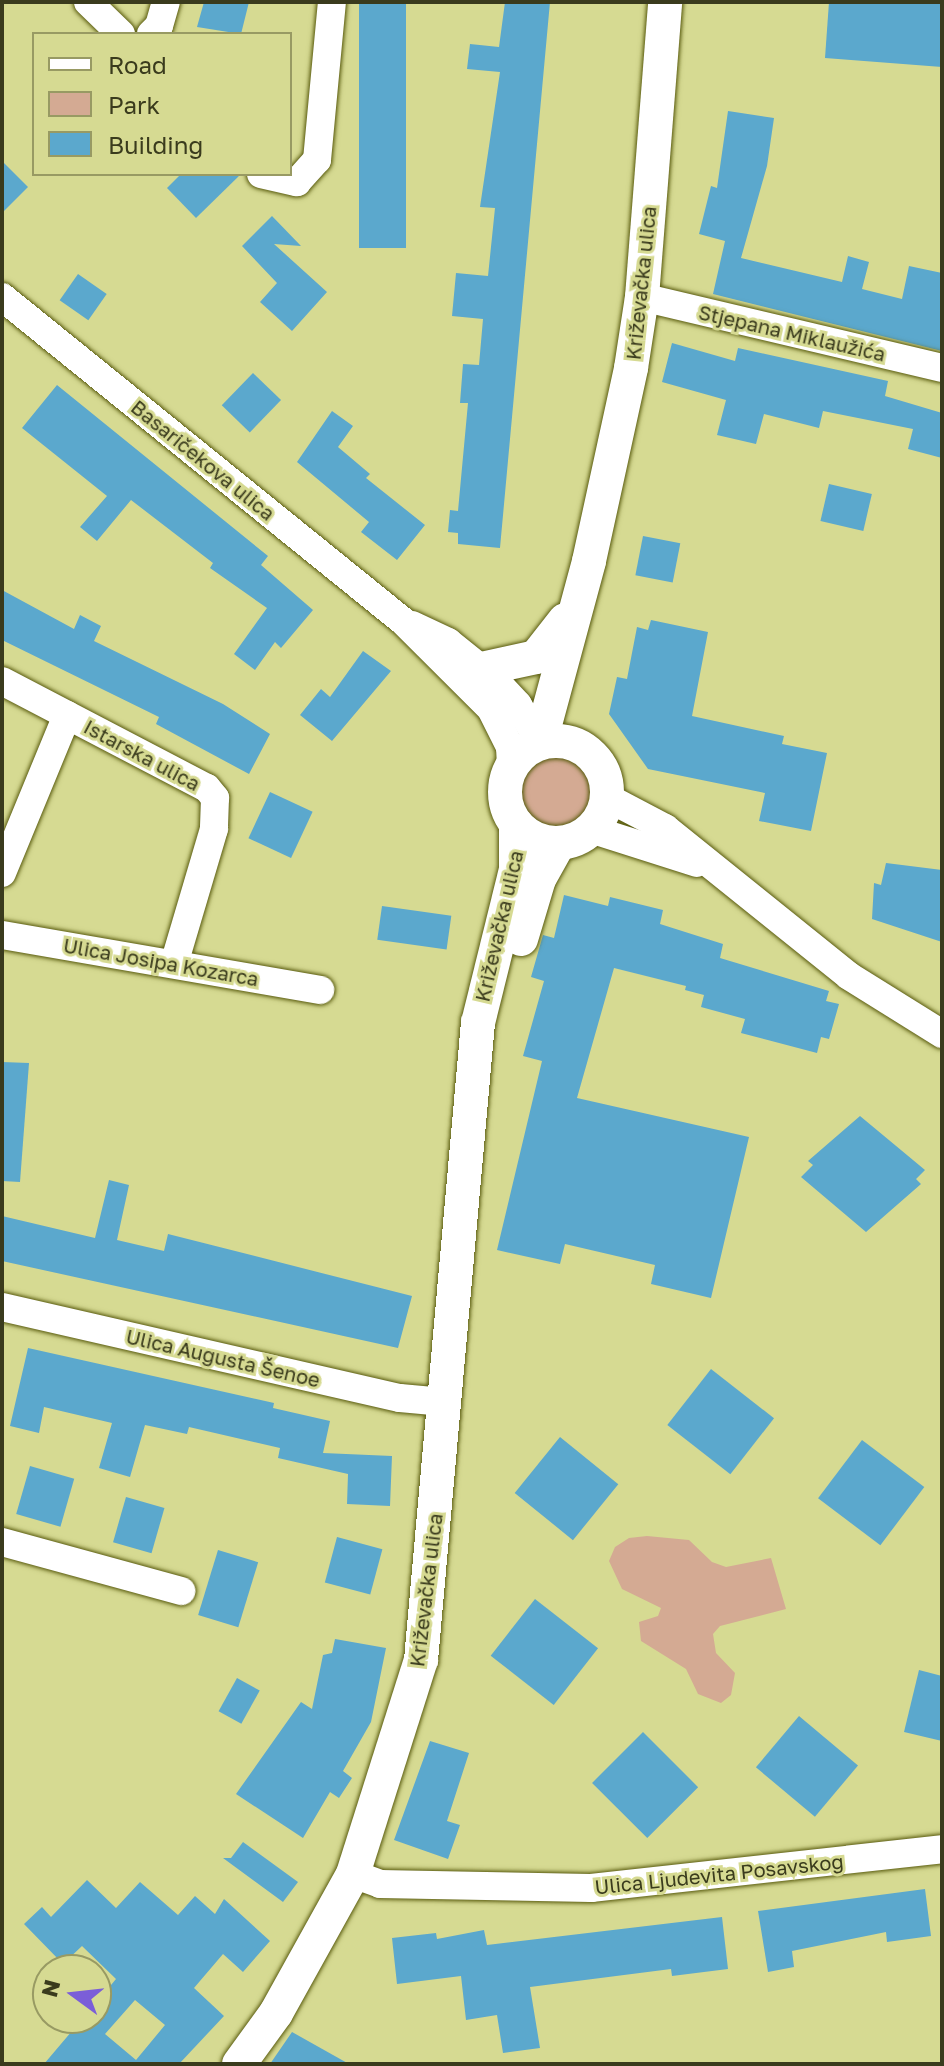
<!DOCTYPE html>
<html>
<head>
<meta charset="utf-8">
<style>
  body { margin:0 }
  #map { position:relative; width:944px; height:2066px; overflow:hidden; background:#d6da92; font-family:"Golos Text",sans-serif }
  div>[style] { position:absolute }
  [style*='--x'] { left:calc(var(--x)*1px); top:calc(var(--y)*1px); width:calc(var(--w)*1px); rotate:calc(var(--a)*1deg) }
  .green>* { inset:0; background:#d4aa93 }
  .round { border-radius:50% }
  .building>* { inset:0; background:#5ba8cd; transform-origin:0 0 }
  .roads { filter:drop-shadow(0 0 2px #595b0e) drop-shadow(0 0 2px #595b0e) }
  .minor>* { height:28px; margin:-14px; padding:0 14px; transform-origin:14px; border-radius:14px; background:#fff }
  .major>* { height:34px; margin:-17px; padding:0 17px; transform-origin:17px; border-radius:17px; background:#fff }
  .major>.ring { margin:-17px; padding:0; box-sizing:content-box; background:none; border:34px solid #fff; border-radius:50% }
  span { translate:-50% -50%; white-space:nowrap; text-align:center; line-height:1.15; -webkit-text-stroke:6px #d6da92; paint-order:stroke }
  .street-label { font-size:20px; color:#3a3b1d }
  .frame { position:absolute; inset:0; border:4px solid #3a3b1d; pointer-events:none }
  .legend { position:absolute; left:32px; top:32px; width:260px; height:144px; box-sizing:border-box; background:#d6da92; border:2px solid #989a63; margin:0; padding:10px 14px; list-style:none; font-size:24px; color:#3a3b1d }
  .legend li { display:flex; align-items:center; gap:16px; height:40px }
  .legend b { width:40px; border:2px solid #989a63 }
  .north { position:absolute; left:32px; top:1954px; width:80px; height:80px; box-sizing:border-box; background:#d6da92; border:2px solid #989a63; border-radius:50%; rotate:285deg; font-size:22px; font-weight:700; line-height:32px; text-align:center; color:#3a3b1d }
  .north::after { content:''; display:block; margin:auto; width:28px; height:36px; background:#7b5ed8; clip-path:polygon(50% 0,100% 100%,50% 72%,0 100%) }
</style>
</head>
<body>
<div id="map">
  <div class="green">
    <div class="round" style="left:519px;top:757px;width:72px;height:72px"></div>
    <div style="clip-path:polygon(647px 1536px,689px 1540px,712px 1562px,726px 1567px,771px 1558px,786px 1609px,720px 1626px,713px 1634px,716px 1653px,735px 1673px,731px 1695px,721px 1703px,698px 1694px,686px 1669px,641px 1641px,639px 1622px,658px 1616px,661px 1608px,622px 1589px,609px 1561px,615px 1547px,629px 1538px)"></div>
  </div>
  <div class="building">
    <div style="clip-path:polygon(204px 2px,249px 2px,241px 34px,197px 27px)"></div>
    <div style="left:359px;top:2px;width:47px;height:246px"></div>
    <div style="clip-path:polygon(505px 2px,550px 2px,500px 548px,458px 544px,458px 533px,448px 532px,450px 510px,458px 511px,468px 403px,460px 403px,463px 364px,479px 365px,483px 319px,452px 316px,456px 273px,488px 276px,495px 208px,480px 207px,500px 72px,467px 69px,470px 44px,499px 47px)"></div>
    <div style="clip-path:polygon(829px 2px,942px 2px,942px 67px,825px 58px)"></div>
    <div style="clip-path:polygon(728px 111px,774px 118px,767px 166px,741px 258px,842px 282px,848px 256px,869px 262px,862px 289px,902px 299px,909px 266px,942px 273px,942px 351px,713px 294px,725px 241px,699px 234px,711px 186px,717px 188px)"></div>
    <div style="clip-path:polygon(2px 161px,28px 187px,2px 213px)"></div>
    <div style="clip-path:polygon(181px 174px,241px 174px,196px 218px,167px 188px)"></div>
    <div style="clip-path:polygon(272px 216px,301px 246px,274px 244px,327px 292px,292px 331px,260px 302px,277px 283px,242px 246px)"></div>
    <div style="left:78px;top:274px;width:35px;height:32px;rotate:35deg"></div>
    <div style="clip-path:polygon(672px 343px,735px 361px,738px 348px,888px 381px,885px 396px,942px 413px,942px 458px,908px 449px,913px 429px,823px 411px,819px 428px,764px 414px,756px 444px,717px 435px,726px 400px,662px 382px)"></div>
    <div style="left:253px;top:373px;width:39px;height:45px;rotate:44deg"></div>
    <div style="clip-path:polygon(57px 385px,268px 556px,261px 565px,313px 610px,281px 648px,275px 642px,255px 670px,234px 654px,267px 608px,210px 568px,213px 563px,131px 500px,97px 541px,80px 527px,107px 496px,22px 428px)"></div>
    <div style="clip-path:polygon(332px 411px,353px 426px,338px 447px,370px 474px,366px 478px,425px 525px,397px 560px,361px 532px,369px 522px,297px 462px)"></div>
    <div style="left:829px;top:484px;width:44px;height:38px;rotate:13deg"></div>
    <div style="left:643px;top:536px;width:38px;height:40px;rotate:11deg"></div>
    <div style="clip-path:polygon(2px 590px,74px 629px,80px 615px,101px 626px,94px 641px,223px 704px,270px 734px,249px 774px,156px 724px,159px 717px,2px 640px)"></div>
    <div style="clip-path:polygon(651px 620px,708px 632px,692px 716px,784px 736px,782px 744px,827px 753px,811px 831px,759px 821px,765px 793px,648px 769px,609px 714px,617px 677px,627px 679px,637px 627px,648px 630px)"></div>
    <div style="clip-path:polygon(363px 651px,391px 671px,332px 741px,300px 715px,321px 689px,330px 697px)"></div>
    <div style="left:270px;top:792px;width:47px;height:51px;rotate:25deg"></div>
    <div style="clip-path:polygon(886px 863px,942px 870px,942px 942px,872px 919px,874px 883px,881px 885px)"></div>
    <div style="clip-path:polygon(564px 895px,608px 906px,610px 897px,663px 910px,660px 924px,723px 944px,720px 958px,829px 991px,826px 1001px,839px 1004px,829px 1039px,821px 1037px,817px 1053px,741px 1033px,745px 1019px,701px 1007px,704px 995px,685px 990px,686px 986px,614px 968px,577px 1098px,749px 1137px,711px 1298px,651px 1284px,655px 1265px,565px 1244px,560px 1264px,497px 1250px,542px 1061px,523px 1056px,544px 981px,531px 977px,543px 935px,554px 938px)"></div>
    <div style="left:382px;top:906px;width:70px;height:34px;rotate:8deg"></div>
    <div style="clip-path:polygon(2px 1062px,29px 1063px,20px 1182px,2px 1181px)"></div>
    <div style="clip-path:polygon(860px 1116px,925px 1170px,916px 1179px,921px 1184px,866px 1232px,801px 1177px,813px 1165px,808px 1161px)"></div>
    <div style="clip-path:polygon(109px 1180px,129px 1185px,117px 1240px,164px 1251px,168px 1234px,412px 1296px,398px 1348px,2px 1261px,2px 1216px,95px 1238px)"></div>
    <div style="clip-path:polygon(28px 1348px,274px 1403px,273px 1408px,330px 1421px,323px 1453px,392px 1456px,390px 1506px,347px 1504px,348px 1474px,278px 1458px,280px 1448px,189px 1427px,187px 1434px,145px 1425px,130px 1477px,99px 1468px,112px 1423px,44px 1407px,39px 1433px,10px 1426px)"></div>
    <div style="left:711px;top:1369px;width:80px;height:71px;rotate:38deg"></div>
    <div style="left:560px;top:1437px;width:75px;height:72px;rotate:39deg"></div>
    <div style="left:862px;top:1440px;width:78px;height:73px;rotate:37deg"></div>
    <div style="left:30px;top:1466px;width:46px;height:50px;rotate:16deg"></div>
    <div style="left:126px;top:1497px;width:40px;height:47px;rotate:16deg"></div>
    <div style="left:337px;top:1537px;width:47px;height:47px;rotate:15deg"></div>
    <div style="left:218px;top:1550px;width:42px;height:68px;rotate:17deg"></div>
    <div style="left:535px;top:1599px;width:80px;height:72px;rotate:38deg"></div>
    <div style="clip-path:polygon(335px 1639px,386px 1648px,371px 1722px,343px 1771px,352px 1778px,339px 1798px,330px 1792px,303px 1838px,236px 1794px,301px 1702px,312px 1709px,323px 1655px,332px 1653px)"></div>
    <div style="clip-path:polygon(919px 1670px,942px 1676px,942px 1741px,904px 1732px)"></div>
    <div style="left:237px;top:1678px;width:26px;height:38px;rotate:29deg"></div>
    <div style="left:799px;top:1716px;width:77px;height:67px;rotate:40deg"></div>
    <div style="left:643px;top:1732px;width:78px;height:72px;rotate:45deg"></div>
    <div style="clip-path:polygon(430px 1741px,469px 1753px,447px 1821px,460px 1825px,448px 1859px,394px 1840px)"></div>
    <div style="clip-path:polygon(243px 1842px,298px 1882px,283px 1902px,223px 1858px,231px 1858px)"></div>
    <div style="clip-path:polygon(evenodd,87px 1880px,116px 1908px,140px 1882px,178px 1915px,195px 1896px,215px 1914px,224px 1899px,270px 1941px,243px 1972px,223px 1954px,194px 1988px,224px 2016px,179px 2064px,44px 2064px,83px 2018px,96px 2018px,96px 2003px,116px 1979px,82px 1946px,63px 1964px,24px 1924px,42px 1907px,51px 1917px,87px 1880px,135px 2000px,165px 2025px,136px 2060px,105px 2034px,135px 2000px)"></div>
    <div style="clip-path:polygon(925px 1889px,931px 1936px,887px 1942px,886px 1932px,792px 1951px,794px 1967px,768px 1972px,758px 1911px)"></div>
    <div style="clip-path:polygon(722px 1917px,728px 1969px,672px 1976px,671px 1969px,530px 1987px,540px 2048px,503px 2053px,497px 2015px,466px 2020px,461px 1976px,397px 1984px,392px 1938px,436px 1933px,437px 1939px,484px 1930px,487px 1945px)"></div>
    <div style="clip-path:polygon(292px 2032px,349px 2064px,270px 2064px)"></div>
  </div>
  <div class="roads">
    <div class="minor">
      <div style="--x:88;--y:2;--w:46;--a:44.1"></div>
      <div style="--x:151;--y:34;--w:11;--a:-45"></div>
      <div style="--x:159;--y:26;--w:25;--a:-74"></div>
      <div style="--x:261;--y:174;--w:37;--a:13"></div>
      <div style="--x:297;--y:182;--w:30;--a:-48"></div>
      <div style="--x:317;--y:160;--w:159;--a:-84.6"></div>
      <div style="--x:2;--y:297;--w:517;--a:38.95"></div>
      <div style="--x:404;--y:622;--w:123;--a:45"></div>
      <div style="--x:491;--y:709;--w:42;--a:63.4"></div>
      <div style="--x:510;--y:747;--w:20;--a:87"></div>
      <div style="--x:642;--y:297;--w:308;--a:13.3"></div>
      <div style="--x:412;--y:625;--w:40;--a:25"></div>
      <div style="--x:448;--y:642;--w:59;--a:38.8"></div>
      <div style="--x:494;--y:679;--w:35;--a:47"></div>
      <div style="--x:518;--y:705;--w:44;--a:59.9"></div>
      <div style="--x:2;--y:681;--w:231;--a:27.6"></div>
      <div style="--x:207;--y:788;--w:13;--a:51"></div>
      <div style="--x:215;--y:798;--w:31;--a:92"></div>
      <div style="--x:214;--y:829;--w:138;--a:106.5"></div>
      <div style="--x:606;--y:797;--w:67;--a:27.7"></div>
      <div style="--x:665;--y:828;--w:236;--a:38.8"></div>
      <div style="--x:849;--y:976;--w:110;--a:31.9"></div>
      <div style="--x:590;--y:829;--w:112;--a:17.6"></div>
      <div style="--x:2;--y:873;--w:171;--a:-67.6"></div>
      <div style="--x:2;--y:935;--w:323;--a:9.8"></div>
      <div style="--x:2;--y:1307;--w:408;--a:12.9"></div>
      <div style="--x:400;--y:1398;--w:44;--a:5.2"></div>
      <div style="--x:2;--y:1542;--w:186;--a:15.3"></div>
      <div style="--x:353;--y:1874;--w:29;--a:20"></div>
      <div style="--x:380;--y:1884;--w:211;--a:1.1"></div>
      <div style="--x:591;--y:1888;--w:353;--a:-6.3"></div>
    </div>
    <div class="major">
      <div style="--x:481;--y:669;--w:56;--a:-12.3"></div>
      <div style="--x:536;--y:657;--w:47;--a:-51.9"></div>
      <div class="ring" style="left:505px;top:741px;width:68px;height:68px"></div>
      <div style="--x:540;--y:743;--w:188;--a:-74.9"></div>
      <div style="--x:589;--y:561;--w:198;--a:-77.7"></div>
      <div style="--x:631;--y:368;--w:72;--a:-81.2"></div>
      <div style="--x:642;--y:297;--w:296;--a:-85.5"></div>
      <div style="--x:521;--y:939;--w:63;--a:-73.3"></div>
      <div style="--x:539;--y:879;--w:41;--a:-60.9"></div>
      <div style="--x:239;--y:2064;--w:63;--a:-54"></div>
      <div style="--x:276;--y:2013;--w:159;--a:-61"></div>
      <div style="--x:353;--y:1874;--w:225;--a:-72.4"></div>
      <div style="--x:421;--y:1660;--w:640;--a:-84.89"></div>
      <div style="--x:478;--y:1023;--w:159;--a:-76.1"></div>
      <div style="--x:516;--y:869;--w:45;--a:-90"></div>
    </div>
  </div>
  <div class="street-label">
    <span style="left:641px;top:283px;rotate:-84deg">Križevačka ulica</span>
    <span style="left:792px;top:333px;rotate:13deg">Stjepana Miklaužića</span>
    <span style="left:203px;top:460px;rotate:39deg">Basaričekova ulica</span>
    <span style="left:142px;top:755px;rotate:28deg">Istarska ulica</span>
    <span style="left:499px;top:926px;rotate:-77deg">Križevačka ulica</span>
    <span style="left:161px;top:962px;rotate:10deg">Ulica Josipa Kozarca</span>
    <span style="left:223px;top:1358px;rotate:13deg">Ulica Augusta Šenoe</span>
    <span style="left:426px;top:1590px;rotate:-83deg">Križevačka ulica</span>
    <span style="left:719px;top:1874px;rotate:-6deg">Ulica Ljudevita Posavskog</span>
  </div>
  <div class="frame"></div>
  <ul class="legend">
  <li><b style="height:10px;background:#fff"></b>Road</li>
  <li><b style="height:22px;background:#d4aa93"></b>Park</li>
  <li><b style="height:22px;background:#5ba8cd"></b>Building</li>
  </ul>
  <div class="north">N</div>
</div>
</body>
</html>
